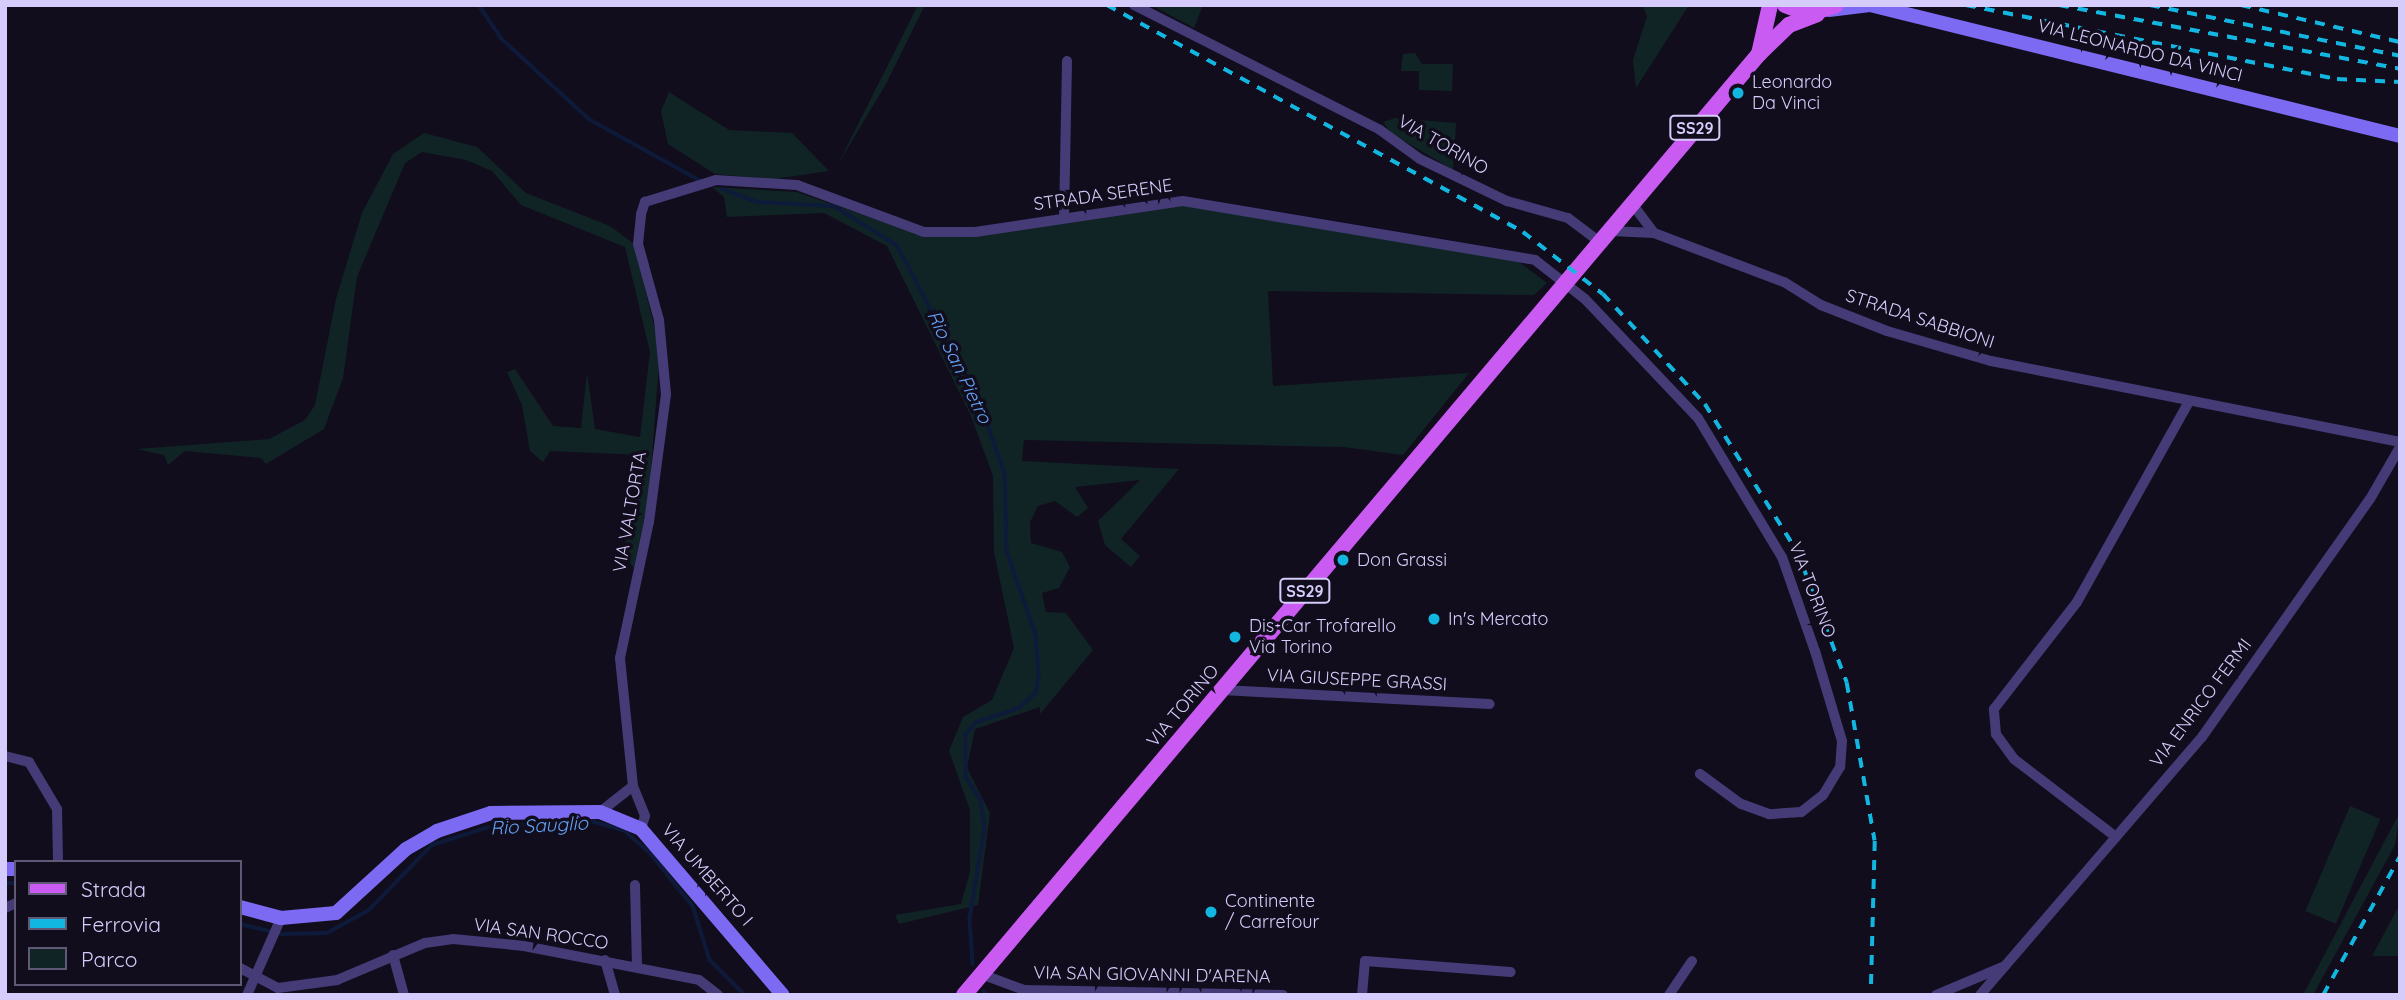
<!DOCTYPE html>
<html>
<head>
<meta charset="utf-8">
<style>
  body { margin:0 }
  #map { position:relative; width:2405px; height:1000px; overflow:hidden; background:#110d1c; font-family:Quicksand,sans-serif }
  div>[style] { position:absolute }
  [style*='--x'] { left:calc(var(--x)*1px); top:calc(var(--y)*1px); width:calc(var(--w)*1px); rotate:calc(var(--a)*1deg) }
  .green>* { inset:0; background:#102425; transform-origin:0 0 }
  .stream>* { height:3.5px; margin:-1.75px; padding:0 1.75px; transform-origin:1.75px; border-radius:1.75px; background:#0e1a3a }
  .street>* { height:10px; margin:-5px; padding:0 5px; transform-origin:5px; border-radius:5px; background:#443b77 }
  .secondary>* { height:14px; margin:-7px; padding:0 7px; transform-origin:7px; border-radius:7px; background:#7c6af3 }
  .primary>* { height:16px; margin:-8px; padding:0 8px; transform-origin:8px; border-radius:8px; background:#c95bf2 }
  .rail>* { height:3.5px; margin-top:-1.75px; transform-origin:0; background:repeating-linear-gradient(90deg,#12b7e1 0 10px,transparent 0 19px) }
  .dots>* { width:19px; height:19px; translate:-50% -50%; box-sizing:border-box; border:4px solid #110d1c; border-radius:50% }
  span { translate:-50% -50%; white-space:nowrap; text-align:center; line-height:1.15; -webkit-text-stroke:7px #110d1c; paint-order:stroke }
  .shield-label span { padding:2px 5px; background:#110d1c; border:2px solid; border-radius:5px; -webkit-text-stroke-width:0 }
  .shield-label { font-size:16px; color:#d6ccfb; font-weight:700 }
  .street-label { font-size:18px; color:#d6ccfb }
  .poi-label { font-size:18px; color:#d6ccfb }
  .left { translate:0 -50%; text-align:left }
  .water-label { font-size:19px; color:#62a1f3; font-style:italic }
  .frame { position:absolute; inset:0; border:7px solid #d6ccfb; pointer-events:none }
  .legend { position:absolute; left:14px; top:860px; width:228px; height:126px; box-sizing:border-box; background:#110d1c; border:2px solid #605975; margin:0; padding:9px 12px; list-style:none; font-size:21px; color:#d6ccfb }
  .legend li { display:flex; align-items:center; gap:14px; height:35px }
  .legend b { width:35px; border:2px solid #605975 }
</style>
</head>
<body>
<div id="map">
  <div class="green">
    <div style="clip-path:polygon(918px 5px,925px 5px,886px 84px,838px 164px)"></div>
    <div style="clip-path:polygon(1151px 5px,1203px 5px,1194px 28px)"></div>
    <div style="clip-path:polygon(1642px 5px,1689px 5px,1636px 88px,1633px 60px,1647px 16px)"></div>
    <div style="clip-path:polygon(1415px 53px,1422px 64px,1453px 64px,1452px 91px,1419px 90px,1419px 71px,1401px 71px,1403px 54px)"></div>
    <div style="clip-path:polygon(669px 92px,729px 130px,792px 133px,829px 171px,774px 179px,715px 174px,668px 144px,661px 111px)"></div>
    <div style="clip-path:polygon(1395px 118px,1456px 123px,1453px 170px,1391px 133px,1383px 122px)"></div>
    <div style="clip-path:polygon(424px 133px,477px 147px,526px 193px,610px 226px,634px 244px,660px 350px,649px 495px,634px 568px,623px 554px,643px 455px,550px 451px,543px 462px,530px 451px,522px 405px,507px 372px,515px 369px,553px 426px,581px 428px,587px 373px,595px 429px,640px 437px,650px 352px,625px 247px,521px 205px,492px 171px,466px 160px,422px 152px,405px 163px,357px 277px,343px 378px,324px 429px,266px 464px,261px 458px,185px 451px,168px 465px,164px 455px,137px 449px,269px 439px,305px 420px,315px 405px,336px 299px,362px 213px,393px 154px)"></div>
    <div style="clip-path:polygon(712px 187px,797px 192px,924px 236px,1185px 205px,1511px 256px,1547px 283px,1534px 295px,1268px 291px,1273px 386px,1469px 373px,1403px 455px,1344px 447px,1024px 440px,1022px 461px,1179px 469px,1121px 539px,1140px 556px,1131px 567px,1105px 545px,1098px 521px,1140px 480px,1075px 487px,1088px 508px,1077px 517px,1055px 501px,1038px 506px,1030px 522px,1031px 543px,1062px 552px,1070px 567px,1059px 588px,1042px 593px,1046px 612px,1066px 613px,1093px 650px,1040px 714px,1040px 707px,975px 729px,967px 768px,990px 813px,978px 905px,899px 924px,895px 915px,961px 904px,970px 872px,970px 810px,949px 751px,963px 717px,992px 700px,1014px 648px,994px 552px,993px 476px,971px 416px,887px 246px,824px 213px,727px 217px,724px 197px)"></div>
    <div style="left:2350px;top:806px;width:33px;height:114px;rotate:23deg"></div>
    <div style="clip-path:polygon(2400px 812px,2395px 845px,2313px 995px,2303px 995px)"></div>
    <div style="clip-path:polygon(2400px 904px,2400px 956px,2372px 956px)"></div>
  </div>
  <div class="stream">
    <div style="--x:479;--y:5;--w:40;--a:56"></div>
    <div style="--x:501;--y:38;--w:120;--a:42.6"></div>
    <div style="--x:589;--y:119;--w:128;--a:29"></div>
    <div style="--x:722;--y:189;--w:37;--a:20"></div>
    <div style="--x:757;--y:202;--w:77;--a:3"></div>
    <div style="--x:834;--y:206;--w:74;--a:31.8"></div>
    <div style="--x:897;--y:245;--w:175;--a:62.1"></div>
    <div style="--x:979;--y:400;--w:78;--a:70.6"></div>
    <div style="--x:1005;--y:474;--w:77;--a:88.5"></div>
    <div style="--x:1007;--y:551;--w:89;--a:71"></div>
    <div style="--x:1036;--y:635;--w:40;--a:85.7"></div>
    <div style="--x:1039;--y:675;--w:18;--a:99"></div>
    <div style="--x:1036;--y:693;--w:22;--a:137"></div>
    <div style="--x:1020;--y:708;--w:46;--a:161.2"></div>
    <div style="--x:976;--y:723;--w:16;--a:130"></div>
    <div style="--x:966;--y:735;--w:42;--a:90"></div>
    <div style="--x:966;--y:777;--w:27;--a:57"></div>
    <div style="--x:981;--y:800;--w:29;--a:82"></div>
    <div style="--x:985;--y:829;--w:91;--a:99.5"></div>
    <div style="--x:970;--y:919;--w:45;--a:86.2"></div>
    <div style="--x:5;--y:883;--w:11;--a:0"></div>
    <div style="--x:240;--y:924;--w:43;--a:13.4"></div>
    <div style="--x:282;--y:934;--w:45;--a:-1.3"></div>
    <div style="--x:327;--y:933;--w:48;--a:-28.7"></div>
    <div style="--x:369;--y:910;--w:91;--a:-45.9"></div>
    <div style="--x:432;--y:845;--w:63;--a:-17.6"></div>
    <div style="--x:492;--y:826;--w:99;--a:-2.9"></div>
    <div style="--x:591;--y:821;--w:35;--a:16"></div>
    <div style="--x:625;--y:831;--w:35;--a:41"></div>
    <div style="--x:651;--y:854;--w:67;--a:51.1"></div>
    <div style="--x:693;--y:906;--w:57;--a:72.5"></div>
    <div style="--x:710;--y:960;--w:49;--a:45"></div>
    <div style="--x:984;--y:991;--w:5;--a:53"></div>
  </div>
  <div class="street">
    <div style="--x:1134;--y:5;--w:276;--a:26.9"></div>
    <div style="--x:1380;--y:130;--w:49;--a:35.9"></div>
    <div style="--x:1420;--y:159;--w:97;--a:25.8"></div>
    <div style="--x:1507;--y:201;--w:63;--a:15.6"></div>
    <div style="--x:1568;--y:218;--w:41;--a:37.1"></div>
    <div style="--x:1633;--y:205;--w:35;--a:53"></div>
    <div style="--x:1064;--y:218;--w:157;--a:-88.9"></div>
    <div style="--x:1611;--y:231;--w:43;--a:2.7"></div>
    <div style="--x:1654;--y:233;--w:139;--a:20.7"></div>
    <div style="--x:1784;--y:282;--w:44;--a:31.9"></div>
    <div style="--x:1821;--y:305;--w:71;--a:21.5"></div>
    <div style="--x:1887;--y:331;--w:108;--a:16.1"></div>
    <div style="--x:1991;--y:361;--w:417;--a:11.2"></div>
    <div style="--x:1222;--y:690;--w:268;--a:3"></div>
    <div style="--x:5;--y:756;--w:25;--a:14"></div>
    <div style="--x:29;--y:762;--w:55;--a:59.2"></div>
    <div style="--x:57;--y:809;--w:53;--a:88.9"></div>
    <div style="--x:633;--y:786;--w:32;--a:68"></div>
    <div style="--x:645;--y:816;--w:14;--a:107"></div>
    <div style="--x:600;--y:812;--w:42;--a:-38.2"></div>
    <div style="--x:633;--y:786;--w:129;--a:-95.8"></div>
    <div style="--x:620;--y:658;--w:139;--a:-78"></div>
    <div style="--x:649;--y:522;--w:129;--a:-82.4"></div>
    <div style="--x:666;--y:394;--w:74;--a:-95.4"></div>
    <div style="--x:659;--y:320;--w:79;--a:-105.4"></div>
    <div style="--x:638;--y:244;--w:30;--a:-84"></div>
    <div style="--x:641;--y:214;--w:13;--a:-72"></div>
    <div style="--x:645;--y:202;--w:74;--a:-17.2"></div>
    <div style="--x:716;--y:180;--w:81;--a:3.5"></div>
    <div style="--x:797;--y:185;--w:135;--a:20.3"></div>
    <div style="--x:924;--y:232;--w:51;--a:0"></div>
    <div style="--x:975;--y:232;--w:210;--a:-8.5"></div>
    <div style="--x:1183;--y:201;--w:357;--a:9.5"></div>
    <div style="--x:1535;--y:260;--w:63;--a:38"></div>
    <div style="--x:1585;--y:299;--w:164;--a:46.5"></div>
    <div style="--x:1698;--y:418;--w:162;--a:58.9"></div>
    <div style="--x:1782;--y:557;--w:100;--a:70.7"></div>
    <div style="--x:1815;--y:651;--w:94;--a:73.3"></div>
    <div style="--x:1842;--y:741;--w:26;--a:94"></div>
    <div style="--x:1840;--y:767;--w:33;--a:121"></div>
    <div style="--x:1823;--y:795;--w:28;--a:142"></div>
    <div style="--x:1801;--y:812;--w:32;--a:176"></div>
    <div style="--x:1769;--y:814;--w:30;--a:-160"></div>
    <div style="--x:1741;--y:804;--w:51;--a:-143.8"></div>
    <div style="--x:2116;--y:837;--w:128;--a:-142.6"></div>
    <div style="--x:2014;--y:759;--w:31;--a:-126"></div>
    <div style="--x:1996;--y:734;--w:25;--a:-95"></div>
    <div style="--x:1994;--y:709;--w:135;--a:-52.2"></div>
    <div style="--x:2077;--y:602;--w:228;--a:-60.8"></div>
    <div style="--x:635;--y:885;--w:82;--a:88.6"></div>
    <div style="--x:5;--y:908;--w:12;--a:-24"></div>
    <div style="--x:393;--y:955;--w:41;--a:74.6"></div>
    <div style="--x:605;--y:960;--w:36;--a:74"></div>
    <div style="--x:240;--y:968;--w:43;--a:27.8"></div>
    <div style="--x:278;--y:988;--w:60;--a:-7.7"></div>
    <div style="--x:337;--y:980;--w:95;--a:-22.8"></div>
    <div style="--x:425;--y:943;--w:28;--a:-8"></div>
    <div style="--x:453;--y:939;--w:71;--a:5.6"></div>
    <div style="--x:524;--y:946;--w:178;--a:11"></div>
    <div style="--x:699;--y:980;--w:24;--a:38"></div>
    <div style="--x:981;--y:974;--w:46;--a:20.4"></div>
    <div style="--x:1024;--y:990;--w:259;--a:1.1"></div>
    <div style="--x:247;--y:995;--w:84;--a:-66.2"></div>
    <div style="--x:1362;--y:995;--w:34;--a:-85"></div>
    <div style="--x:1365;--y:961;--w:146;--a:4.3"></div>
    <div style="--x:1669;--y:995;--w:41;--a:-55.9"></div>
    <div style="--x:1936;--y:995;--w:75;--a:-22.8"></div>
    <div style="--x:1980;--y:995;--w:340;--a:-49.3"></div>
    <div style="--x:2202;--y:737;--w:291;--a:-54.8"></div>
    <div style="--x:2370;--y:499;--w:60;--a:-60"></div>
  </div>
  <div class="secondary">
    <div style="--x:1829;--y:10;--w:41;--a:-7"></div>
    <div style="--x:1870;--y:5;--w:546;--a:13.88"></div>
    <div style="--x:5;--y:869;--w:11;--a:0"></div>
    <div style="--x:240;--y:907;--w:42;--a:15"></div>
    <div style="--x:281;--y:918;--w:55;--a:-5.2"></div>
    <div style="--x:336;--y:913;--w:95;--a:-42.4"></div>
    <div style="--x:406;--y:849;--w:36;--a:-30"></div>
    <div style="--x:437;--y:831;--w:57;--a:-18.4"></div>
    <div style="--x:491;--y:813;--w:109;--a:-0.5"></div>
    <div style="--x:600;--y:812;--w:44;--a:22.5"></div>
    <div style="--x:641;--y:829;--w:218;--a:49.5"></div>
  </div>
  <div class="primary">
    <div style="--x:1785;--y:5;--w:26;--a:21"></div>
    <div style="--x:1809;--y:14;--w:28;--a:-18"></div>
    <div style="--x:1759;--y:54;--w:50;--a:-77.3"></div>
    <div style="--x:964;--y:995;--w:1232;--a:-49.81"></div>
    <div style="--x:1759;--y:54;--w:42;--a:-44"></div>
    <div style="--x:1789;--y:25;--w:30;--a:-21"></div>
  </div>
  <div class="rail">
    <div style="--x:1107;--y:5;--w:474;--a:28.6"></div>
    <div style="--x:1523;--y:232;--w:101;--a:37.8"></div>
    <div style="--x:1603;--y:294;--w:150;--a:47.2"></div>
    <div style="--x:1705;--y:404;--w:176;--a:58"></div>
    <div style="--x:1798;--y:553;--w:139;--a:69.3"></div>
    <div style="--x:1847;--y:683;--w:160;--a:80"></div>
    <div style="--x:1875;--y:841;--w:154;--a:91.5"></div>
    <div style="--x:1966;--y:5;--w:378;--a:11.3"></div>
    <div style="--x:2337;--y:79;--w:63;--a:2.7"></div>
    <div style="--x:2059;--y:5;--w:347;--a:10.6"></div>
    <div style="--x:2150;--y:5;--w:255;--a:11.5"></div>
    <div style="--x:2241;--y:5;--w:163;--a:13.1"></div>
    <div style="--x:2323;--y:995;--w:159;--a:-61"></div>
  </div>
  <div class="dots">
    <div style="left:1738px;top:93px;background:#12b7e1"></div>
    <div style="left:1343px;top:560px;background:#12b7e1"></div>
    <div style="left:1434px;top:619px;background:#12b7e1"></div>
    <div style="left:1235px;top:637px;background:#12b7e1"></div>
    <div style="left:1211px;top:912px;background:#12b7e1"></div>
  </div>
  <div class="shield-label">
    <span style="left:1695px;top:128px">SS29</span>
    <span style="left:1305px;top:591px">SS29</span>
  </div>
  <div class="street-label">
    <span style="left:2140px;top:51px;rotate:14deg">VIA LEONARDO DA VINCI</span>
    <span style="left:1443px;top:145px;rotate:30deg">VIA TORINO</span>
    <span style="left:1103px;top:195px;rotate:-8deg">STRADA SERENE</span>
    <span style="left:1920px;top:319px;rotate:18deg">STRADA SABBIONI</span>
    <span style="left:630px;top:512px;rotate:-80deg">VIA VALTORTA</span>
    <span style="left:1812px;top:590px;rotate:69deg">VIA TORINO</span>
    <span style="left:1357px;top:680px;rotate:3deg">VIA GIUSEPPE GRASSI</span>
    <span style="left:2201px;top:703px;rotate:-53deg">VIA ENRICO FERMI</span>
    <span style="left:1183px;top:706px;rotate:-50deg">VIA TORINO</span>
    <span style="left:707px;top:875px;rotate:49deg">VIA UMBERTO I</span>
    <span style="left:541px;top:934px;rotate:8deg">VIA SAN ROCCO</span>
    <span style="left:1152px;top:975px;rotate:1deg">VIA SAN GIOVANNI D'ARENA</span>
  </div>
  <div class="poi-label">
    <span class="left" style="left:1752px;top:93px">Leonardo<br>Da Vinci</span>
    <span class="left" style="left:1357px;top:560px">Don Grassi</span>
    <span class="left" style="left:1448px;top:619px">In's Mercato</span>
    <span class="left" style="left:1249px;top:637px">Dis-Car Trofarello<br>Via Torino</span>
    <span class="left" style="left:1225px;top:912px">Continente<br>/ Carrefour</span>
  </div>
  <div class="water-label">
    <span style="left:959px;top:367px;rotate:64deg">Rio San Pietro</span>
    <span style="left:539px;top:826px;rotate:-3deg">Rio Sauglio</span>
  </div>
  <div class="frame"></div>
  <ul class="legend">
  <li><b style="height:9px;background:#c95bf2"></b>Strada</li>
  <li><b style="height:9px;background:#12b7e1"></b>Ferrovia</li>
  <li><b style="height:19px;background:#102425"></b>Parco</li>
  </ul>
</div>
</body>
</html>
